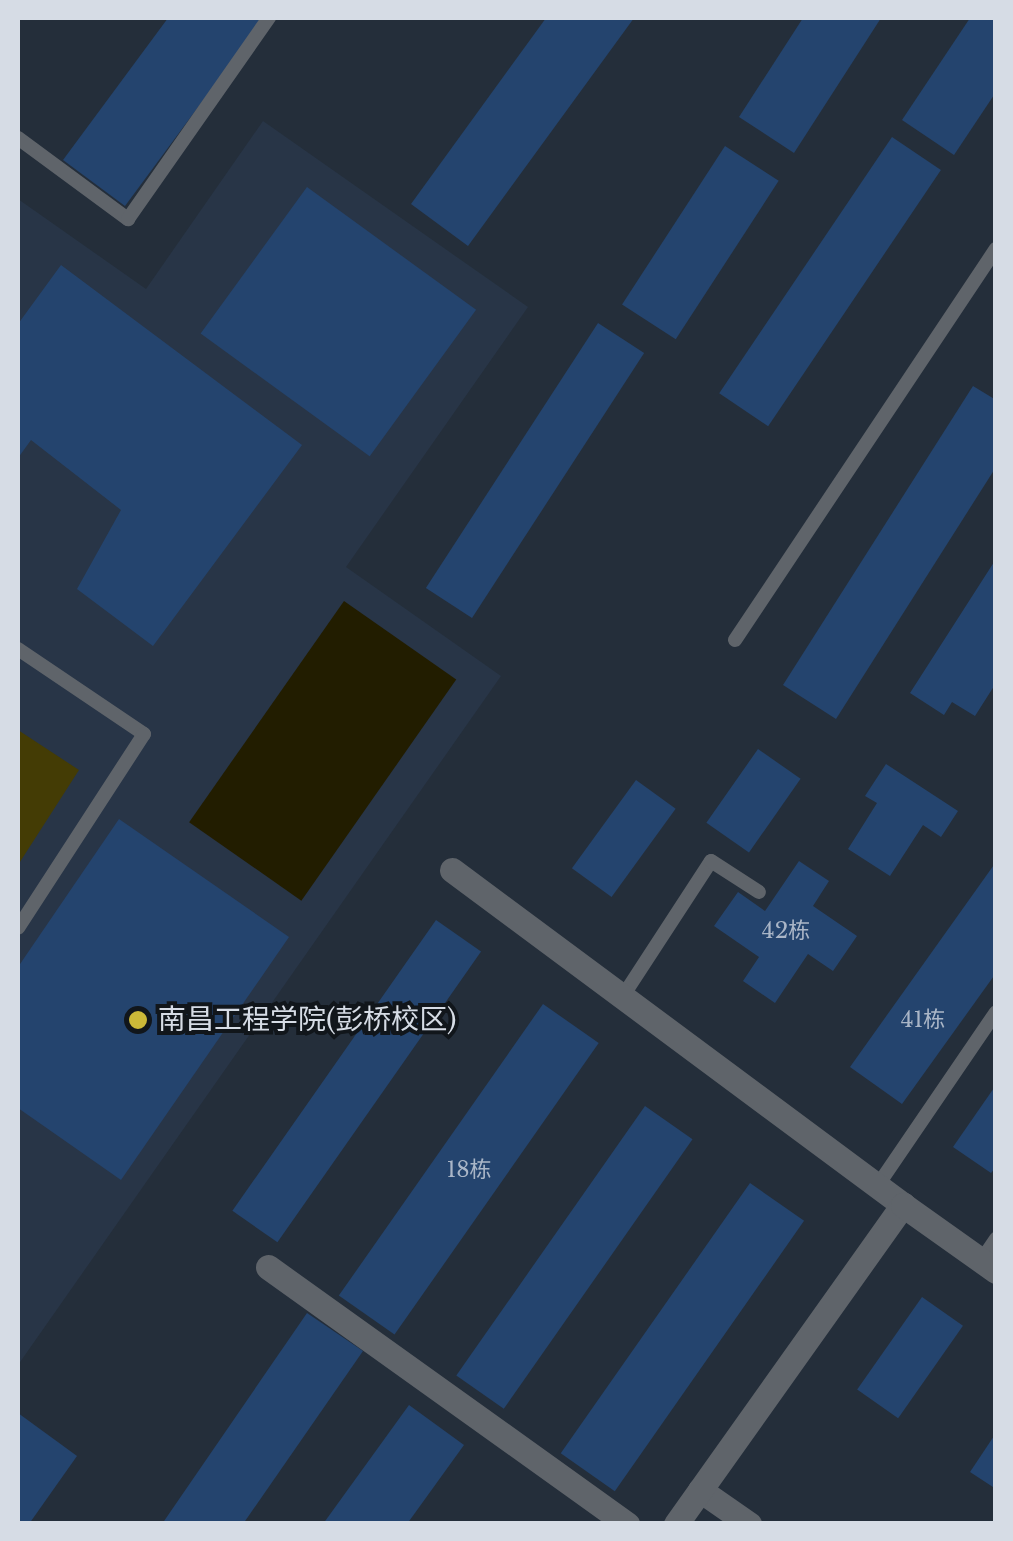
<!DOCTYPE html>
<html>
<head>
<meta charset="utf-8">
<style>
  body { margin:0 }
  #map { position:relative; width:1013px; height:1541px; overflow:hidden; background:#242e3a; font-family:"Libre Baskerville","Noto Sans SC",serif }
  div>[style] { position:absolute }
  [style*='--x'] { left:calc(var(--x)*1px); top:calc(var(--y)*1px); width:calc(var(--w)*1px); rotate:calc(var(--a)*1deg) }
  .built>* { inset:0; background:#283547 }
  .green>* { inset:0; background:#443c05 }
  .water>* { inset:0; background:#221d00; transform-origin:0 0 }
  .building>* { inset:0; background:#24446e; transform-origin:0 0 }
  .lane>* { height:14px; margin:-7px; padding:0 7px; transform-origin:7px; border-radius:7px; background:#5f646a }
  .street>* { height:25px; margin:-12.5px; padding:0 12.5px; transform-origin:12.5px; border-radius:12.5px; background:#5f646a }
  .dots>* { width:28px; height:28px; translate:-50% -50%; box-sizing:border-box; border:5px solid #11161b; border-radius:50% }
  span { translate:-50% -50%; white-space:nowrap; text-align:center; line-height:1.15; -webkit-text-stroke:8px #11161b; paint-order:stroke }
  .number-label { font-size:22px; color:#aab6c7 }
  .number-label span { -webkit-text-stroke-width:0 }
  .poi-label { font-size:28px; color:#d6dce5 }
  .left { translate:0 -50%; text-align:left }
  .frame { position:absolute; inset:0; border:20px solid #d6dce5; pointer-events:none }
</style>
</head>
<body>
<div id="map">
  <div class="built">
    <div style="clip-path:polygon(263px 121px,528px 307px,346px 567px,501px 676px,18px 1365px,18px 199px,146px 289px)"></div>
  </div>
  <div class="green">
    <div style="clip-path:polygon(18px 730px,79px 770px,18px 865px)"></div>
  </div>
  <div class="water">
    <div style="left:344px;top:601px;width:137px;height:270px;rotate:35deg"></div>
  </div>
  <div class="building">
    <div style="clip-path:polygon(168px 18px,264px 18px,125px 206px,63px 160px)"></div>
    <div style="clip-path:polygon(546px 18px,634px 18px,468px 246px,411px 204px)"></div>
    <div style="clip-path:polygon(803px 18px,881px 18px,794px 153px,739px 117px)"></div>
    <div style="clip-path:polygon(970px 18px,996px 18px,996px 92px,954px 155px,902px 120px)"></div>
    <div style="left:892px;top:137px;width:59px;height:309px;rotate:34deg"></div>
    <div style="left:725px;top:146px;width:64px;height:189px;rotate:33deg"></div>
    <div style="left:307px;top:187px;width:209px;height:181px;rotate:36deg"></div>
    <div style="clip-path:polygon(61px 265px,302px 445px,153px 646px,77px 589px,121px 510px,31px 440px,18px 458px,18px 324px)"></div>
    <div style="left:598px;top:323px;width:55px;height:316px;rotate:33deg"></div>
    <div style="clip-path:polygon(973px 386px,996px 400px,996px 467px,836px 719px,783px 685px)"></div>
    <div style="clip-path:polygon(996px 559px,996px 683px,975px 716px,952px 702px,944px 715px,910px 693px)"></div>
    <div style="left:758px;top:749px;width:52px;height:90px;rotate:35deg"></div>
    <div style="clip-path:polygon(886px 764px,958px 811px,941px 837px,923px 825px,890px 876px,848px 849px,877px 803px,865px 796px)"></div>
    <div style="left:636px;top:780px;width:49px;height:109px;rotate:36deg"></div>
    <div style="clip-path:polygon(119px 819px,289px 937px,121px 1180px,18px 1108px,18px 967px)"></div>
    <div style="clip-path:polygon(799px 861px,829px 881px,813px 906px,857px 936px,833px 971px,808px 954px,775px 1003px,743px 981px,759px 957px,714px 926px,738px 892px,765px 911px)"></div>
    <div style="clip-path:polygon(996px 862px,996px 973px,902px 1104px,850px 1067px)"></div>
    <div style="left:436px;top:920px;width:55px;height:355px;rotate:35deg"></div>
    <div style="left:543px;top:1004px;width:68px;height:356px;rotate:35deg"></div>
    <div style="clip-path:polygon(996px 1085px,996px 1167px,991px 1173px,953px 1147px)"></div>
    <div style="left:645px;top:1106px;width:58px;height:329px;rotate:35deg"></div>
    <div style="left:750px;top:1183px;width:66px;height:330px;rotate:35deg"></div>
    <div style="left:922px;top:1297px;width:50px;height:113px;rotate:35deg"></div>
    <div style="clip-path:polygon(307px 1313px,363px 1351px,243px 1524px,162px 1524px)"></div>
    <div style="clip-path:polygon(409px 1405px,464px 1445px,407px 1524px,323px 1524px)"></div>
    <div style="clip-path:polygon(18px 1413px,77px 1456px,29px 1524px,18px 1524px)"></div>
    <div style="clip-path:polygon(996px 1433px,996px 1489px,970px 1472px)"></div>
  </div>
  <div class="lane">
    <div style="--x:18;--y:138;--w:137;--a:36.4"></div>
    <div style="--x:128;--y:219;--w:246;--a:-55"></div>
    <div style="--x:735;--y:640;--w:470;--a:-56.3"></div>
    <div style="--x:18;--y:649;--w:152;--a:34"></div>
    <div style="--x:144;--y:734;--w:231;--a:123"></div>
    <div style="--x:623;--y:996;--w:161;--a:-56.9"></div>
    <div style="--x:711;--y:861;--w:57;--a:32.9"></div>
    <div style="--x:878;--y:1185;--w:209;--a:-55.7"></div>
    <div style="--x:981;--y:1261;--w:27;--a:-56"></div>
  </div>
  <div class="street">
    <div style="--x:452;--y:870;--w:562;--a:36.6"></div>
    <div style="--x:268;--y:1267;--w:442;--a:35.6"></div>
    <div style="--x:700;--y:1490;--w:60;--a:34.8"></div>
    <div style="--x:676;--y:1524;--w:392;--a:-54.6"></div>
    <div style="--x:903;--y:1205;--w:114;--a:35.4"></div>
  </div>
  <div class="dots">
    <div style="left:138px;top:1020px;background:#ccb938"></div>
  </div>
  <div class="number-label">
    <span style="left:786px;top:931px">42栋</span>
    <span style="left:923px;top:1020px">41栋</span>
    <span style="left:469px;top:1170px">18栋</span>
  </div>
  <div class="poi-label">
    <span class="left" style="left:158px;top:1020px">南昌工程学院(彭桥校区)</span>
  </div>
  <div class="frame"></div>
</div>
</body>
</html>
